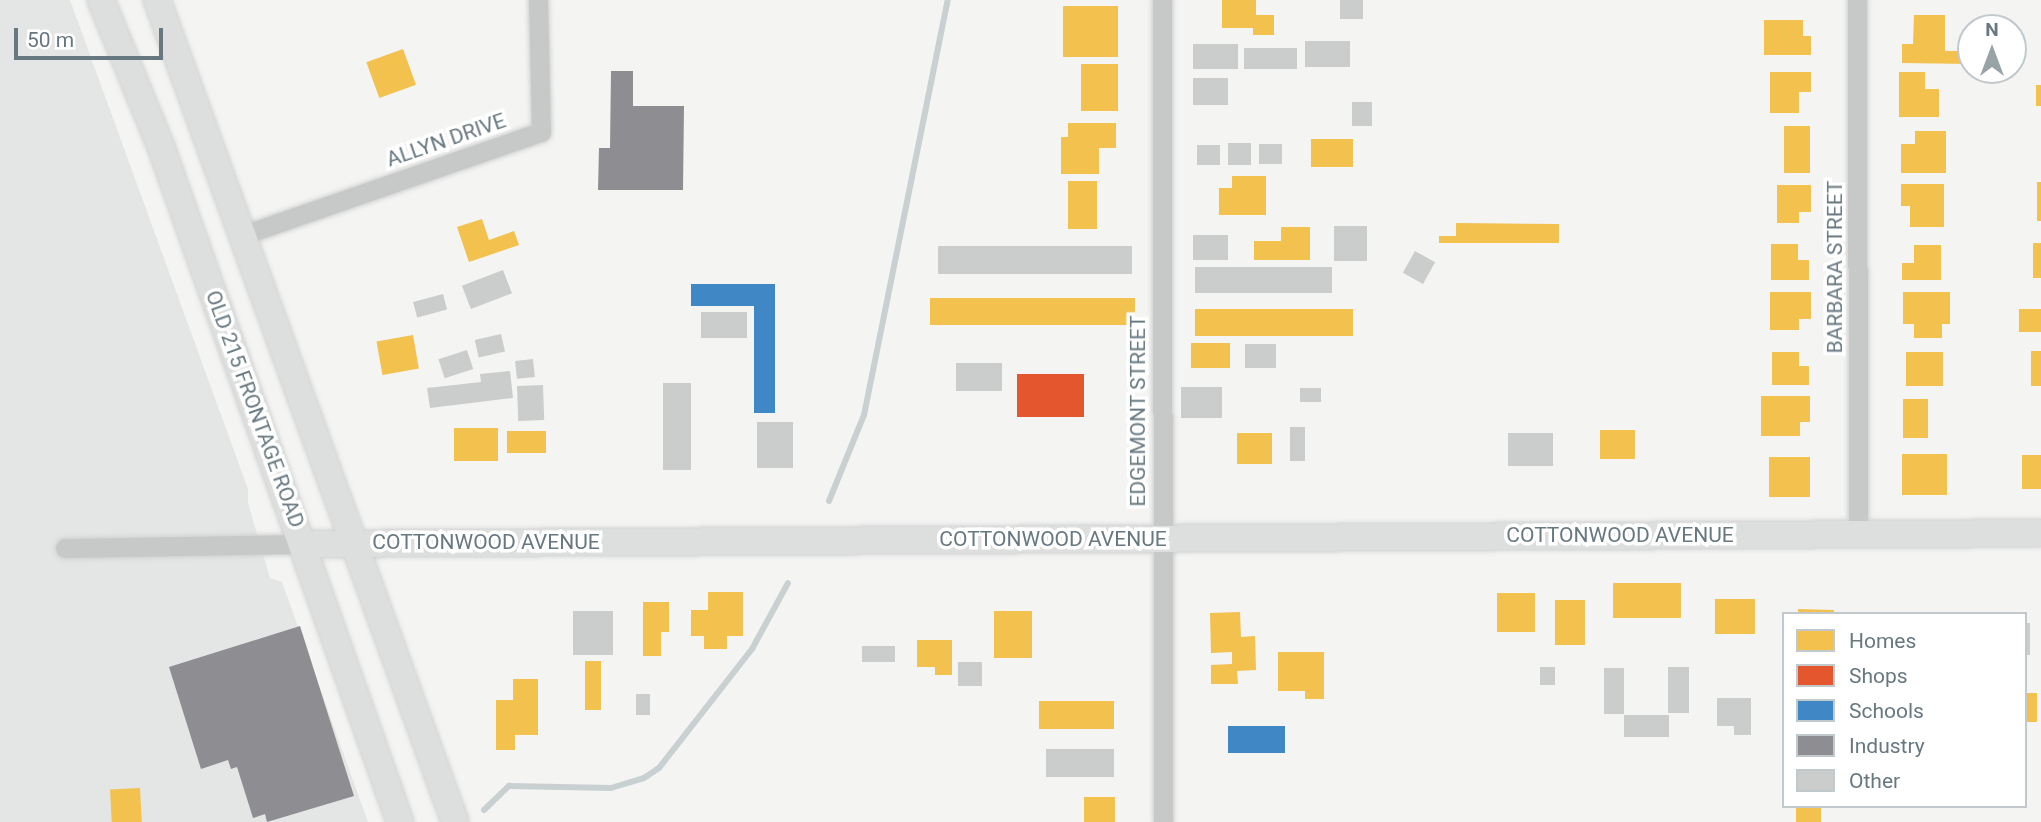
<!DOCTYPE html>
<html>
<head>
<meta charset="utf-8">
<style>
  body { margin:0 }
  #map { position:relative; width:2041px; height:822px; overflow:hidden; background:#f4f4f3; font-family:Roboto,sans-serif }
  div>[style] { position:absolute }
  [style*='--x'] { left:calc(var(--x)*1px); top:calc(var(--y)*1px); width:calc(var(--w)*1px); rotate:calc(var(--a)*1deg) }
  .built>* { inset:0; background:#e4e5e5 }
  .homes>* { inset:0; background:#f2c14e; transform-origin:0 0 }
  .shops>* { inset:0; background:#e4572e; transform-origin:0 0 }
  .schools>* { inset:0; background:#3f88c5; transform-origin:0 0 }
  .industry>* { inset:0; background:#8d8d92 }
  .stream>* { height:6px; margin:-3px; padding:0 3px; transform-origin:3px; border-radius:3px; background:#c8d0d2 }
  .building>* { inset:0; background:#cbcccc; transform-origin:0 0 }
  .roads { filter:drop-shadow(0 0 2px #d0d1d1) drop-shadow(0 0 2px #d0d1d1) }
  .street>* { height:19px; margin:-9.5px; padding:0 9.5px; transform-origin:9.5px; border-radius:9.5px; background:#c7c9c9 }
  .secondary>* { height:26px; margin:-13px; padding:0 13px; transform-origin:13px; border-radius:13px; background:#dddede }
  span { translate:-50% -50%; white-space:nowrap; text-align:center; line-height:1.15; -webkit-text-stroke:7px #fff; paint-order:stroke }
  .street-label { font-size:21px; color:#677880 }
  .legend { position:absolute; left:1782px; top:612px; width:245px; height:196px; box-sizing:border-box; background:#fff; border:2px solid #c2c9cc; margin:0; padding:9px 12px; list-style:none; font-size:21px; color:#677880 }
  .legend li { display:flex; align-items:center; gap:14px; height:35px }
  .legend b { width:35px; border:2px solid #c2c9cc }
  .north { position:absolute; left:1957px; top:14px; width:70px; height:70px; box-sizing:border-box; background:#fff; border:2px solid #c2c9cc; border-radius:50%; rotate:0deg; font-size:19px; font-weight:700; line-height:28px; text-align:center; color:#677880 }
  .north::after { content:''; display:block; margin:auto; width:24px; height:32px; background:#98a3a8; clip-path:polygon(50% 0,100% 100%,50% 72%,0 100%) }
  .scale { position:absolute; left:14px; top:28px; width:149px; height:32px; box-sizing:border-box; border:4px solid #677880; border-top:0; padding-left:9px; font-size:21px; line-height:24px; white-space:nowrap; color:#677880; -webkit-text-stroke:5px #fff; paint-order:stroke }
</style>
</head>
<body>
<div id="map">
  <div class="built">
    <div style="clip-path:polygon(0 0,70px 0,248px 489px,248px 503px,270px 578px,282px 582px,368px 822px,0 822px)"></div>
  </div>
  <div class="homes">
    <div style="clip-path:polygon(1222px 0,1256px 0,1256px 15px,1274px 15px,1274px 35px,1253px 35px,1253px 28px,1222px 28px)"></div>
    <div style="left:1118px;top:6px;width:51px;height:55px;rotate:90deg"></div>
    <div style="clip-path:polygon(1914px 15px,1945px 15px,1945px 51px,1971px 51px,1971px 64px,1902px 63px,1902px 44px,1913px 44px)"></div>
    <div style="clip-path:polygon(1764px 20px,1803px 20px,1803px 36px,1811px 36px,1811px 55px,1764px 55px)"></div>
    <div style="left:403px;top:49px;width:38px;height:39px;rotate:70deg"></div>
    <div style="left:1081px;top:64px;width:37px;height:47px"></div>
    <div style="clip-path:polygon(1770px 72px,1811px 72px,1811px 92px,1799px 92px,1799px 113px,1770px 113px)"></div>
    <div style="clip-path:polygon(1899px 72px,1925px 72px,1925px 89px,1939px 89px,1939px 117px,1899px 117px)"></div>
    <div style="left:2036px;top:85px;width:5px;height:21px"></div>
    <div style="clip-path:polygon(1068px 123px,1116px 123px,1116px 148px,1099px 148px,1099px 174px,1061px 174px,1061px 137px,1068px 137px)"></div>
    <div style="left:1784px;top:126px;width:26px;height:47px"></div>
    <div style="clip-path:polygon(1915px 131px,1946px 131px,1946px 173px,1901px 173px,1901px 144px,1915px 144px)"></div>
    <div style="left:1311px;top:139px;width:42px;height:28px"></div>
    <div style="clip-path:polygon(1232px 176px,1266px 176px,1266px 215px,1219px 215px,1219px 188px,1232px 188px)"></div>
    <div style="left:1068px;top:181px;width:29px;height:48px"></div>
    <div style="left:2037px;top:182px;width:4px;height:39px"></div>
    <div style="clip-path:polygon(1901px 184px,1944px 184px,1944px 227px,1910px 227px,1910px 206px,1901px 206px)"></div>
    <div style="clip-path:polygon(1777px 185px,1811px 185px,1811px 212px,1799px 212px,1799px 223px,1777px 223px)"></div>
    <div style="clip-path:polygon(482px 219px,489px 240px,514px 231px,519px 245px,469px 262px,457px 227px)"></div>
    <div style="clip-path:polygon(1456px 223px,1559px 224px,1559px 243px,1439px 243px,1439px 236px,1456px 236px)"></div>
    <div style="clip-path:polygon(1281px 227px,1310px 227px,1310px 260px,1254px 260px,1254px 241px,1281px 241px)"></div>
    <div style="left:2033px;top:243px;width:8px;height:35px"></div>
    <div style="clip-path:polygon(1771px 244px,1798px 244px,1798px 260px,1809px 260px,1809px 280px,1771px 280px)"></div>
    <div style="clip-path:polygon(1914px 245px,1941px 245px,1941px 280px,1902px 280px,1902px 263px,1914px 263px)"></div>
    <div style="clip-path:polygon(1770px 292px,1811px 292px,1811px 319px,1799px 319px,1799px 330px,1770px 330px)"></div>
    <div style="clip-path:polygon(1903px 292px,1950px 292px,1950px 324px,1942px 324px,1942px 338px,1914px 338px,1914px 324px,1903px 324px)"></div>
    <div style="left:930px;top:298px;width:205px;height:27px"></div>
    <div style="left:1195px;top:309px;width:158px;height:27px"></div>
    <div style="left:2019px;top:309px;width:22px;height:23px"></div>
    <div style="left:413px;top:335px;width:34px;height:37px;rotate:80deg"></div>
    <div style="left:1191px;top:343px;width:39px;height:25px"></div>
    <div style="left:2031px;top:351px;width:10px;height:35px"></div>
    <div style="clip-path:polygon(1772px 352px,1799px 352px,1799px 366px,1809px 366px,1809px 385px,1772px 385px)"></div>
    <div style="left:1906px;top:352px;width:37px;height:34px"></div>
    <div style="clip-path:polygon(1761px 396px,1810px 396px,1810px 422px,1800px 422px,1800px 436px,1761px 436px)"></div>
    <div style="left:1903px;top:399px;width:25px;height:39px"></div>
    <div style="left:454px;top:428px;width:44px;height:33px"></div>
    <div style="left:1600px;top:430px;width:35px;height:29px"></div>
    <div style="left:507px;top:431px;width:39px;height:22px"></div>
    <div style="left:1237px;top:433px;width:35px;height:31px"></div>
    <div style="left:1902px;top:454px;width:45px;height:41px"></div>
    <div style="left:2022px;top:455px;width:19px;height:34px"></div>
    <div style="left:1769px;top:457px;width:41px;height:40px"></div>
    <div style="left:1613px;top:583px;width:68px;height:35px"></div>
    <div style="clip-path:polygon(708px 592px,743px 592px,743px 636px,727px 636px,727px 649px,704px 649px,704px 636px,691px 636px,691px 610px,708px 610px)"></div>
    <div style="left:1497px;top:593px;width:38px;height:39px"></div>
    <div style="left:1715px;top:599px;width:40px;height:35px"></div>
    <div style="left:1555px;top:600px;width:30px;height:45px"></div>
    <div style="clip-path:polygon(643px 602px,669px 602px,669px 632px,661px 632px,661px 656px,643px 656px)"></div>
    <div style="clip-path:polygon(1798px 609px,1834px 610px,1834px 614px,1798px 614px)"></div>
    <div style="left:994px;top:611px;width:38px;height:47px"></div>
    <div style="clip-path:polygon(1240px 612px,1241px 637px,1255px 636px,1256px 670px,1237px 671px,1238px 684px,1211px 684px,1211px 665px,1232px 664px,1232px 652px,1211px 653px,1210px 613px)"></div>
    <div style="clip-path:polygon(917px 640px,952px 640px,952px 675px,935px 675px,935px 667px,917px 667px)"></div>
    <div style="clip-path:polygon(1278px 652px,1324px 652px,1324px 699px,1305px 699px,1305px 691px,1278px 691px)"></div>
    <div style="left:585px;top:661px;width:16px;height:49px"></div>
    <div style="clip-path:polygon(513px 679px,538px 679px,538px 735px,515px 735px,515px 750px,496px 750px,496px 700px,513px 700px)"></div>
    <div style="left:2025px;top:693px;width:12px;height:29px"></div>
    <div style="left:1039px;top:701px;width:75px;height:28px"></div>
    <div style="left:140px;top:788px;width:34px;height:30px;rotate:87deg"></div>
    <div style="left:1084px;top:797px;width:31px;height:25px"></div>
    <div style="left:1796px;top:806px;width:25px;height:16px"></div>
  </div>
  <div class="shops">
    <div style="left:1084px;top:374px;width:43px;height:67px;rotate:90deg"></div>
  </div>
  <div class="schools">
    <div style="clip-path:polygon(691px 284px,775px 284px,775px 413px,754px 413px,754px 306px,691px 306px)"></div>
    <div style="left:1228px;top:726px;width:57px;height:27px"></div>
  </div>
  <div class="industry">
    <div style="clip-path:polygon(611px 71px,633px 71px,633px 106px,684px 106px,683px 190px,598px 190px,599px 148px,610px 148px)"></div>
    <div style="clip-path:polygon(300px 626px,354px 796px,267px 822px,265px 814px,253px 818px,237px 767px,231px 769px,228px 760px,201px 769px,169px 667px)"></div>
  </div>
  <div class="stream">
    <div style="--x:829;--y:501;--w:93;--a:-67.9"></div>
    <div style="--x:864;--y:415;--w:423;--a:-78.6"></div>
    <div style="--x:484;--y:810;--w:35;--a:-44"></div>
    <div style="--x:509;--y:786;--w:102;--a:1.1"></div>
    <div style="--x:611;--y:788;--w:34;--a:-17"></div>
    <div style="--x:644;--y:778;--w:18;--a:-34"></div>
    <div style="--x:659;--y:768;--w:151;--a:-52"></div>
    <div style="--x:752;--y:649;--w:75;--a:-61.4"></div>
  </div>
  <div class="building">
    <div style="left:1340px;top:0;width:23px;height:19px"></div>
    <div style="left:1305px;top:41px;width:45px;height:26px"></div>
    <div style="left:1193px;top:44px;width:45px;height:25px"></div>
    <div style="left:1244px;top:48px;width:53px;height:21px"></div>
    <div style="left:1193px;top:78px;width:35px;height:27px"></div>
    <div style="left:1352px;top:102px;width:20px;height:24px"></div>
    <div style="left:1228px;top:143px;width:23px;height:22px"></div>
    <div style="left:1259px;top:144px;width:23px;height:20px"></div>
    <div style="left:1197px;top:145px;width:23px;height:20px"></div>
    <div style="left:1334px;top:226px;width:33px;height:35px"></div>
    <div style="left:1193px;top:235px;width:35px;height:25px"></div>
    <div style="left:1132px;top:246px;width:28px;height:194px;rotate:90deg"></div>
    <div style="left:1415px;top:251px;width:23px;height:25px;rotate:29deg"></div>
    <div style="left:1195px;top:267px;width:137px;height:26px"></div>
    <div style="left:503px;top:270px;width:25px;height:44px;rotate:69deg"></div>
    <div style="left:443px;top:294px;width:16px;height:31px;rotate:75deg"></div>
    <div style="left:701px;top:312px;width:46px;height:26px"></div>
    <div style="left:501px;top:334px;width:18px;height:27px;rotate:77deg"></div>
    <div style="left:1245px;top:344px;width:31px;height:24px"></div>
    <div style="left:467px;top:350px;width:20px;height:30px;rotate:72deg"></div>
    <div style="left:533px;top:359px;width:18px;height:18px;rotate:84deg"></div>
    <div style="left:956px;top:363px;width:46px;height:28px"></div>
    <div style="clip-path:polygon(510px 371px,513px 398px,430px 408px,427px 388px,481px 382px,480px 374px)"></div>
    <div style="left:663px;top:383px;width:28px;height:87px"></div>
    <div style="left:543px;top:385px;width:35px;height:26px;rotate:88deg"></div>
    <div style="left:1181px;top:387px;width:41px;height:31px"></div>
    <div style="left:1300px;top:388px;width:21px;height:14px"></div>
    <div style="left:757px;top:422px;width:36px;height:46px"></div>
    <div style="left:1290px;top:427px;width:15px;height:34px"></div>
    <div style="left:1508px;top:433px;width:45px;height:33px"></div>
    <div style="left:573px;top:611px;width:40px;height:44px"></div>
    <div style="left:2025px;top:623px;width:5px;height:32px"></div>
    <div style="left:862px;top:646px;width:33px;height:16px"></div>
    <div style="left:958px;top:662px;width:24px;height:24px"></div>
    <div style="left:1540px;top:667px;width:15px;height:18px"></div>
    <div style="left:1668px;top:667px;width:21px;height:46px"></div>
    <div style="left:1604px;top:668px;width:20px;height:46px"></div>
    <div style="left:636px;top:694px;width:14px;height:21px"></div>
    <div style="clip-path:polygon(1717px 698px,1751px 698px,1751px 735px,1734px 735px,1734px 726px,1717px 726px)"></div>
    <div style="left:1624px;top:715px;width:45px;height:22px"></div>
    <div style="left:1046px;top:749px;width:68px;height:28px"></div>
  </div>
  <div class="roads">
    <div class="street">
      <div style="--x:1162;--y:0;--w:822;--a:89.93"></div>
      <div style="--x:1857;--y:0;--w:533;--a:89.89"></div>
      <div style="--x:243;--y:235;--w:315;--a:-19.1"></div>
      <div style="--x:541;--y:132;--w:132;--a:-91.3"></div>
      <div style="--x:65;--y:548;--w:239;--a:-1"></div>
    </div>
    <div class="secondary">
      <div style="--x:101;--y:0;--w:159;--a:67.8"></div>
      <div style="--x:161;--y:147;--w:716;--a:70.5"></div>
      <div style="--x:157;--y:0;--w:874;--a:70.07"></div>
      <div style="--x:304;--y:544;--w:1737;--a:-0.36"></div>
    </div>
  </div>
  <div class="street-label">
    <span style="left:446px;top:140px;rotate:-19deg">ALLYN DRIVE</span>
    <span style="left:1835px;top:267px;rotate:-90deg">BARBARA STREET</span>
    <span style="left:255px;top:409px;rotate:70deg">OLD 215 FRONTAGE ROAD</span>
    <span style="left:1138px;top:411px;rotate:-90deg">EDGEMONT STREET</span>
    <span style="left:1620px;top:535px">COTTONWOOD AVENUE</span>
    <span style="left:1053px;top:539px">COTTONWOOD AVENUE</span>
    <span style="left:486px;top:542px">COTTONWOOD AVENUE</span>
  </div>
  <ul class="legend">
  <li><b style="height:19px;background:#f2c14e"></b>Homes</li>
  <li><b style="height:19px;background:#e4572e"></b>Shops</li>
  <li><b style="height:19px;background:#3f88c5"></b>Schools</li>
  <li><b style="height:19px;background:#8d8d92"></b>Industry</li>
  <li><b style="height:19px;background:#cbcccc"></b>Other</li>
  </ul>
  <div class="north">N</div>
  <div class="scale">50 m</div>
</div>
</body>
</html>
